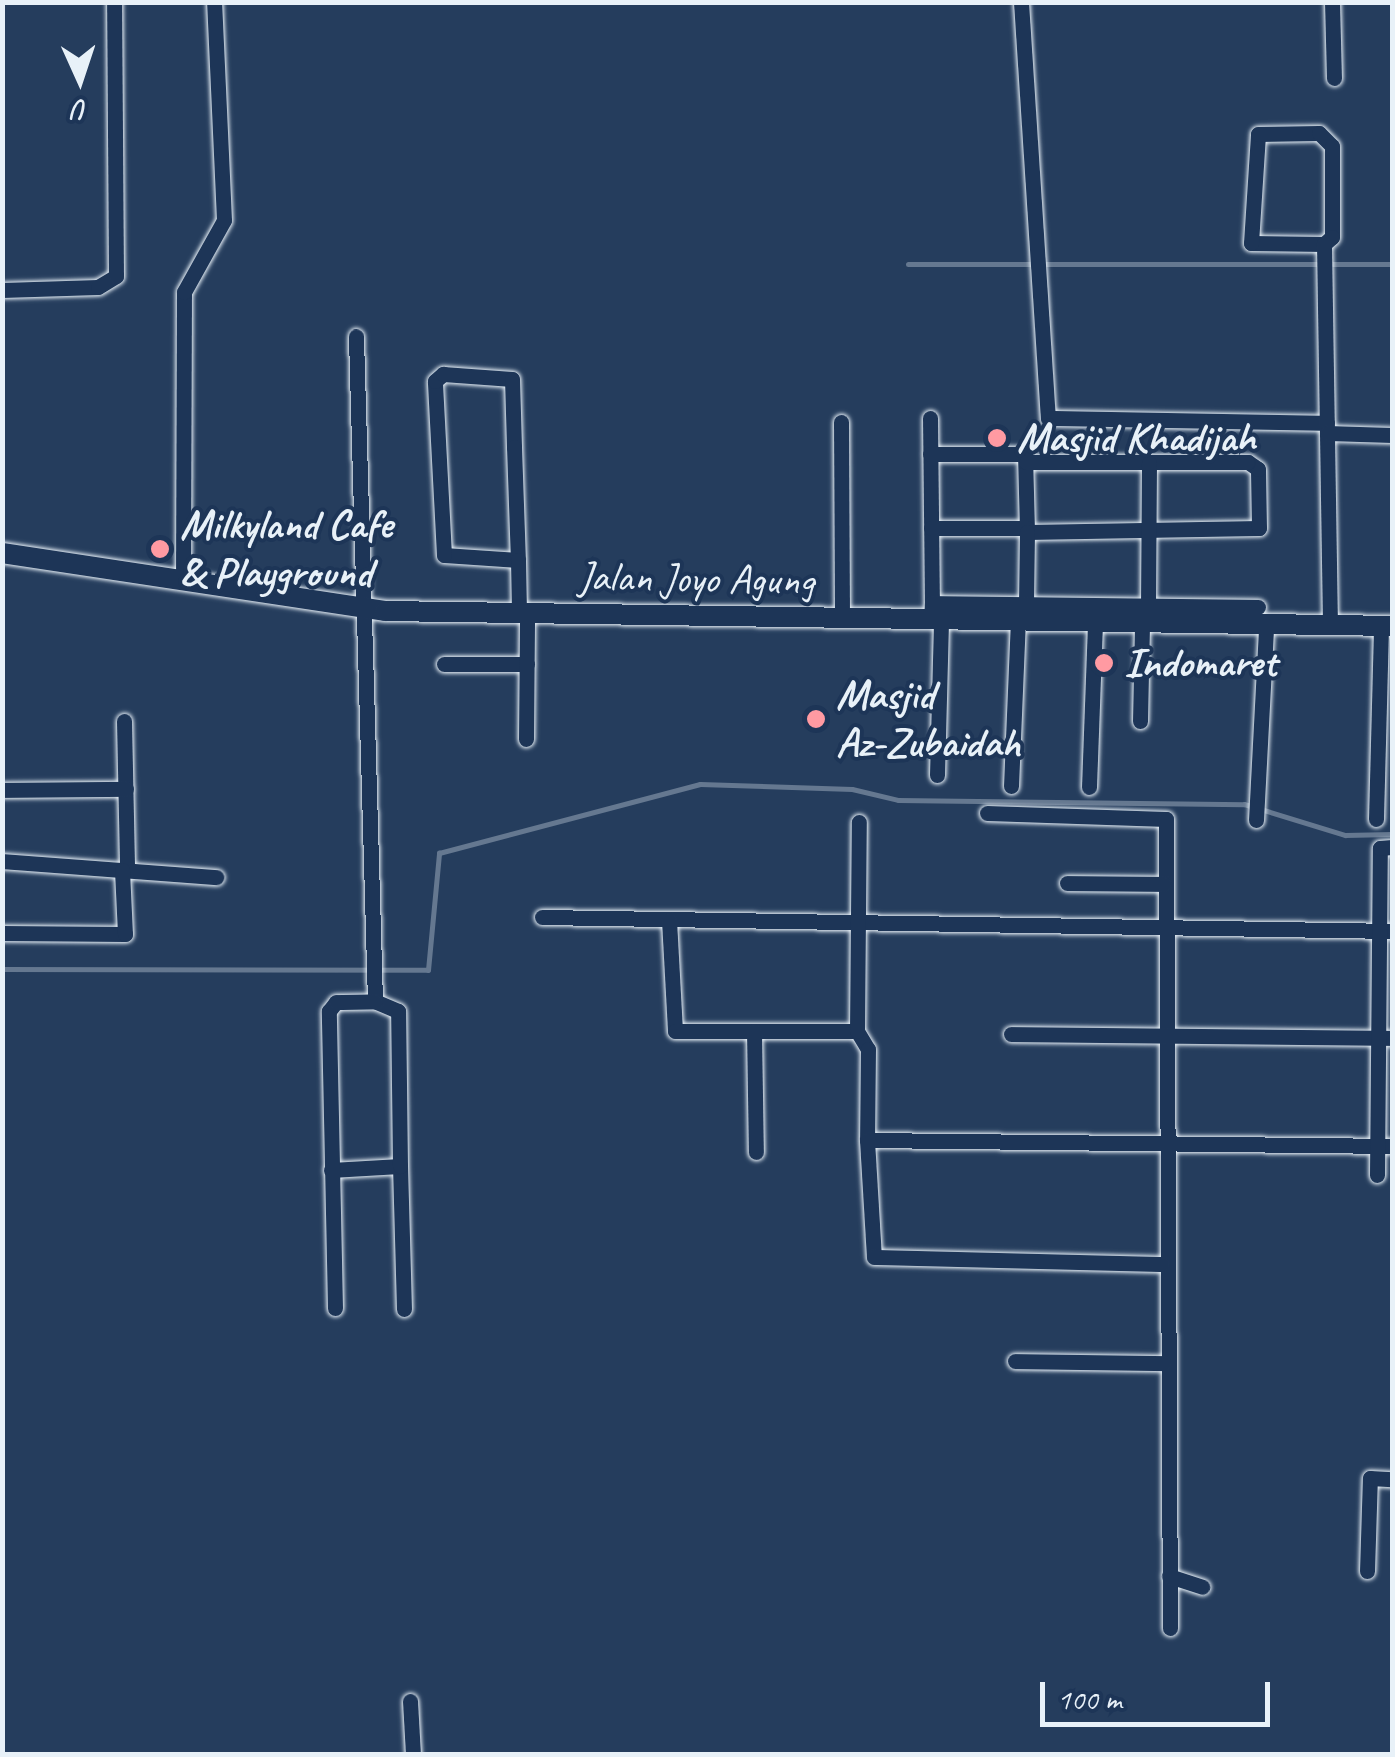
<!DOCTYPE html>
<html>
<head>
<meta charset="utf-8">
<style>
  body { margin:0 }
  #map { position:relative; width:1395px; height:1757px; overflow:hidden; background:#253d5d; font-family:Caveat,sans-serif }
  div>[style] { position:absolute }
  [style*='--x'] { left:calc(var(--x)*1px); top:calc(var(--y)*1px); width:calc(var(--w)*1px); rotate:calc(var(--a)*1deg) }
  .stream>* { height:5px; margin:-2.5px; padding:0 2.5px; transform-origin:2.5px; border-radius:2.5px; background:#657890 }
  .roads { filter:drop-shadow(0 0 2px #e8f1f8) drop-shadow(0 0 2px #e8f1f8) }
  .minor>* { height:15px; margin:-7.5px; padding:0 7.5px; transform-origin:7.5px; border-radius:7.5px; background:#1d3557 }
  .major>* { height:20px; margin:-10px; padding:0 10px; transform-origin:10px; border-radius:10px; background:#1d3557 }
  .dots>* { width:28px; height:28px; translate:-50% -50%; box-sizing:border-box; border:5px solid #1d3557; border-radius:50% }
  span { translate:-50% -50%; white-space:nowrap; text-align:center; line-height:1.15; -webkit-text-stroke:8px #1d3557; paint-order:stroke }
  .poi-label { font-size:42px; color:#e8f1f8; font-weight:700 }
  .left { translate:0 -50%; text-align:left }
  .street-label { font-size:42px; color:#e8f1f8 }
  .frame { position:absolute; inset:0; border:5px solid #e8f1f8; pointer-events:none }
  .north { position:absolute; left:30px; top:30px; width:100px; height:100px; -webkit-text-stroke:8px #1d3557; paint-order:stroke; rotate:177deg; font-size:28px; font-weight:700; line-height:40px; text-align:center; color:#e8f1f8 }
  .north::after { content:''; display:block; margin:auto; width:35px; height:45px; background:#e8f1f8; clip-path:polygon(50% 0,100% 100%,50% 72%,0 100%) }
  .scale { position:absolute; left:1040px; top:1682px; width:230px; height:45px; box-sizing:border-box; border:5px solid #e8f1f8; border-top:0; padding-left:12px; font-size:30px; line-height:35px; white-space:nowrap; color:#e8f1f8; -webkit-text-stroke:8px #1d3557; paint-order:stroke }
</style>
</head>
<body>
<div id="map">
  <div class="stream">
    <div style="--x:908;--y:264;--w:484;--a:0"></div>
    <div style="--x:2;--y:969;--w:426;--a:0.1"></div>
    <div style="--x:428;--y:970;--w:118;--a:-84.6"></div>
    <div style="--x:439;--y:853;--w:270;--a:-14.8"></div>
    <div style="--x:700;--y:784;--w:152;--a:1.9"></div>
    <div style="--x:852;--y:789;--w:47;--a:13.4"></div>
    <div style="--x:898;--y:800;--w:346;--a:0.7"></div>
    <div style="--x:1244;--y:804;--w:106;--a:17.1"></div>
    <div style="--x:1345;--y:835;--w:47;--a:-1.2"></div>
  </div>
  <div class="roads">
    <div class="minor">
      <div style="--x:1021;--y:2;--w:417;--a:86.3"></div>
      <div style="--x:1048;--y:418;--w:279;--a:1"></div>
      <div style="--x:1332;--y:2;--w:76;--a:88.5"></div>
      <div style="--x:1324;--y:244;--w:73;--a:-179.2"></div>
      <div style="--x:1251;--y:243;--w:109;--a:-86.3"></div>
      <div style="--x:1258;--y:134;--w:61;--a:-0.9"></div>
      <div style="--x:1319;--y:133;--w:18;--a:45"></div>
      <div style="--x:1332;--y:146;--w:91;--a:90"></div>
      <div style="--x:1332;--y:237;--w:11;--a:139"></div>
      <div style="--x:1324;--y:244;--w:382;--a:89.1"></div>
      <div style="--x:2;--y:290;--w:96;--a:-1.8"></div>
      <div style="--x:98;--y:287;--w:21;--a:-31"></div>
      <div style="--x:116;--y:276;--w:274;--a:-90.4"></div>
      <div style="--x:930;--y:418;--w:185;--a:89.4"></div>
      <div style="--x:841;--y:422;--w:198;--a:89.7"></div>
      <div style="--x:1327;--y:433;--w:65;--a:1.8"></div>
      <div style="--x:930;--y:454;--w:95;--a:0"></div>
      <div style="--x:1025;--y:454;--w:78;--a:88.5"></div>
      <div style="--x:1027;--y:532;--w:232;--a:-1"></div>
      <div style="--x:1259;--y:528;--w:59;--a:-91"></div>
      <div style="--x:1258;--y:469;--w:12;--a:-145"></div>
      <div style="--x:1248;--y:462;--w:222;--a:180"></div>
      <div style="--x:931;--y:528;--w:96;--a:0"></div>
      <div style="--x:518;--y:560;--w:74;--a:-176.1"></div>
      <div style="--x:444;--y:555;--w:174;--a:-93"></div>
      <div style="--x:435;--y:381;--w:11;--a:-41"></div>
      <div style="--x:443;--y:374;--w:69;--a:4.1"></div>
      <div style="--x:512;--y:379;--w:68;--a:88.3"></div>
      <div style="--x:514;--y:447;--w:113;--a:88"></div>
      <div style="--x:518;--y:560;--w:52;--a:88.9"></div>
      <div style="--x:183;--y:577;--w:285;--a:-89.8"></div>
      <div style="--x:184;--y:292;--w:82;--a:-60.9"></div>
      <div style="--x:224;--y:220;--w:218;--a:-92.6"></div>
      <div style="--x:1026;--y:604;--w:72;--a:-89.2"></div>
      <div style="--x:1148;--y:606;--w:143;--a:-89.6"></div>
      <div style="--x:931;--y:621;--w:18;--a:-87"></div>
      <div style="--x:932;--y:603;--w:326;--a:0.7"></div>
      <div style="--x:444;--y:664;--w:83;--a:0"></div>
      <div style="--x:124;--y:721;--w:149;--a:88.8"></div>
      <div style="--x:1140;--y:721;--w:97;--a:-88.8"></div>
      <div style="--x:526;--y:739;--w:127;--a:-89.5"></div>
      <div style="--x:937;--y:775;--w:153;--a:-88.5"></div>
      <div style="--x:1011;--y:786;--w:164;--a:-87.6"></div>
      <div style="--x:1089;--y:787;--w:163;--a:-87.9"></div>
      <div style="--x:2;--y:790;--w:124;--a:-0.5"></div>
      <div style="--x:987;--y:813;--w:179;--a:1.9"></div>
      <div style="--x:1166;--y:819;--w:809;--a:89.72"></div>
      <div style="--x:1376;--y:819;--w:193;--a:-88.5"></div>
      <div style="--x:1256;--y:820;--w:194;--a:-87"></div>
      <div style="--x:2;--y:861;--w:215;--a:4.3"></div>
      <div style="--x:1067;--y:883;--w:97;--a:0.6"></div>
      <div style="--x:542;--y:917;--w:850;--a:0.94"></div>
      <div style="--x:669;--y:920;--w:111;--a:86.9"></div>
      <div style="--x:675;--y:1031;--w:182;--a:0"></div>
      <div style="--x:857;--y:1031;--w:21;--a:59"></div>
      <div style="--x:868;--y:1049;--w:91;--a:90.6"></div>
      <div style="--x:867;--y:1140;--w:525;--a:0.65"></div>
      <div style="--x:2;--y:933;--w:123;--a:0.5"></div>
      <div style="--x:125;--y:934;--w:64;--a:-92.7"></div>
      <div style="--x:754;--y:1031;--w:121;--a:89.1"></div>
      <div style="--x:857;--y:1031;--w:209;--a:-89.5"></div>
      <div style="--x:1011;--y:1034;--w:381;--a:0.6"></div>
      <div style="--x:867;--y:1140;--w:117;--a:86.6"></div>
      <div style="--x:874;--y:1257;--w:288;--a:1.4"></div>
      <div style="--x:400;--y:1166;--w:143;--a:88.4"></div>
      <div style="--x:331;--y:1170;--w:69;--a:-3.3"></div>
      <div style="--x:400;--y:1166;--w:155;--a:-90.7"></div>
      <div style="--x:398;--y:1011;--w:25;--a:-157"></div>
      <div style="--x:375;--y:1001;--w:665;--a:-91.64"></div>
      <div style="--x:1377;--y:1175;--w:327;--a:-89.5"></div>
      <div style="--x:1380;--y:848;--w:12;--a:-5"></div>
      <div style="--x:335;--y:1308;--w:297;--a:-91.2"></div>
      <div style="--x:329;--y:1011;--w:11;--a:-52"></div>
      <div style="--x:336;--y:1002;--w:39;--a:-1"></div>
      <div style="--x:1015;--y:1361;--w:149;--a:0.8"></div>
      <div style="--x:1367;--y:1571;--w:93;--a:-88.2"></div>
      <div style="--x:1370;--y:1478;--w:22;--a:3"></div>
      <div style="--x:1169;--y:1576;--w:35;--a:18"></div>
      <div style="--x:410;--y:1701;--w:53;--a:86.8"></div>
    </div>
    <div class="major">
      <div style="--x:2;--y:553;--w:387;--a:8.6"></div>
      <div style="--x:385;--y:611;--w:1007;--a:0.85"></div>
    </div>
  </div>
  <div class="dots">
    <div style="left:997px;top:438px;background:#ff9aa2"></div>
    <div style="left:160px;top:549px;background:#ff9aa2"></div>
    <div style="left:1104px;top:663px;background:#ff9aa2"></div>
    <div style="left:816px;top:719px;background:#ff9aa2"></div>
  </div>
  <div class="poi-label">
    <span class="left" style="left:1017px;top:438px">Masjid Khadijah</span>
    <span class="left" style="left:180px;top:549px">Milkyland Cafe<br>&amp; Playground</span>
    <span class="left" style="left:1124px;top:663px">Indomaret</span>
    <span class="left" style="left:836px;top:719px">Masjid<br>Az-Zubaidah</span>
  </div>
  <div class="street-label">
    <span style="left:696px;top:579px;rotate:1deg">Jalan Joyo Agung</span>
  </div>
  <div class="frame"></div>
  <div class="north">U</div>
  <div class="scale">100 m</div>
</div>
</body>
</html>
